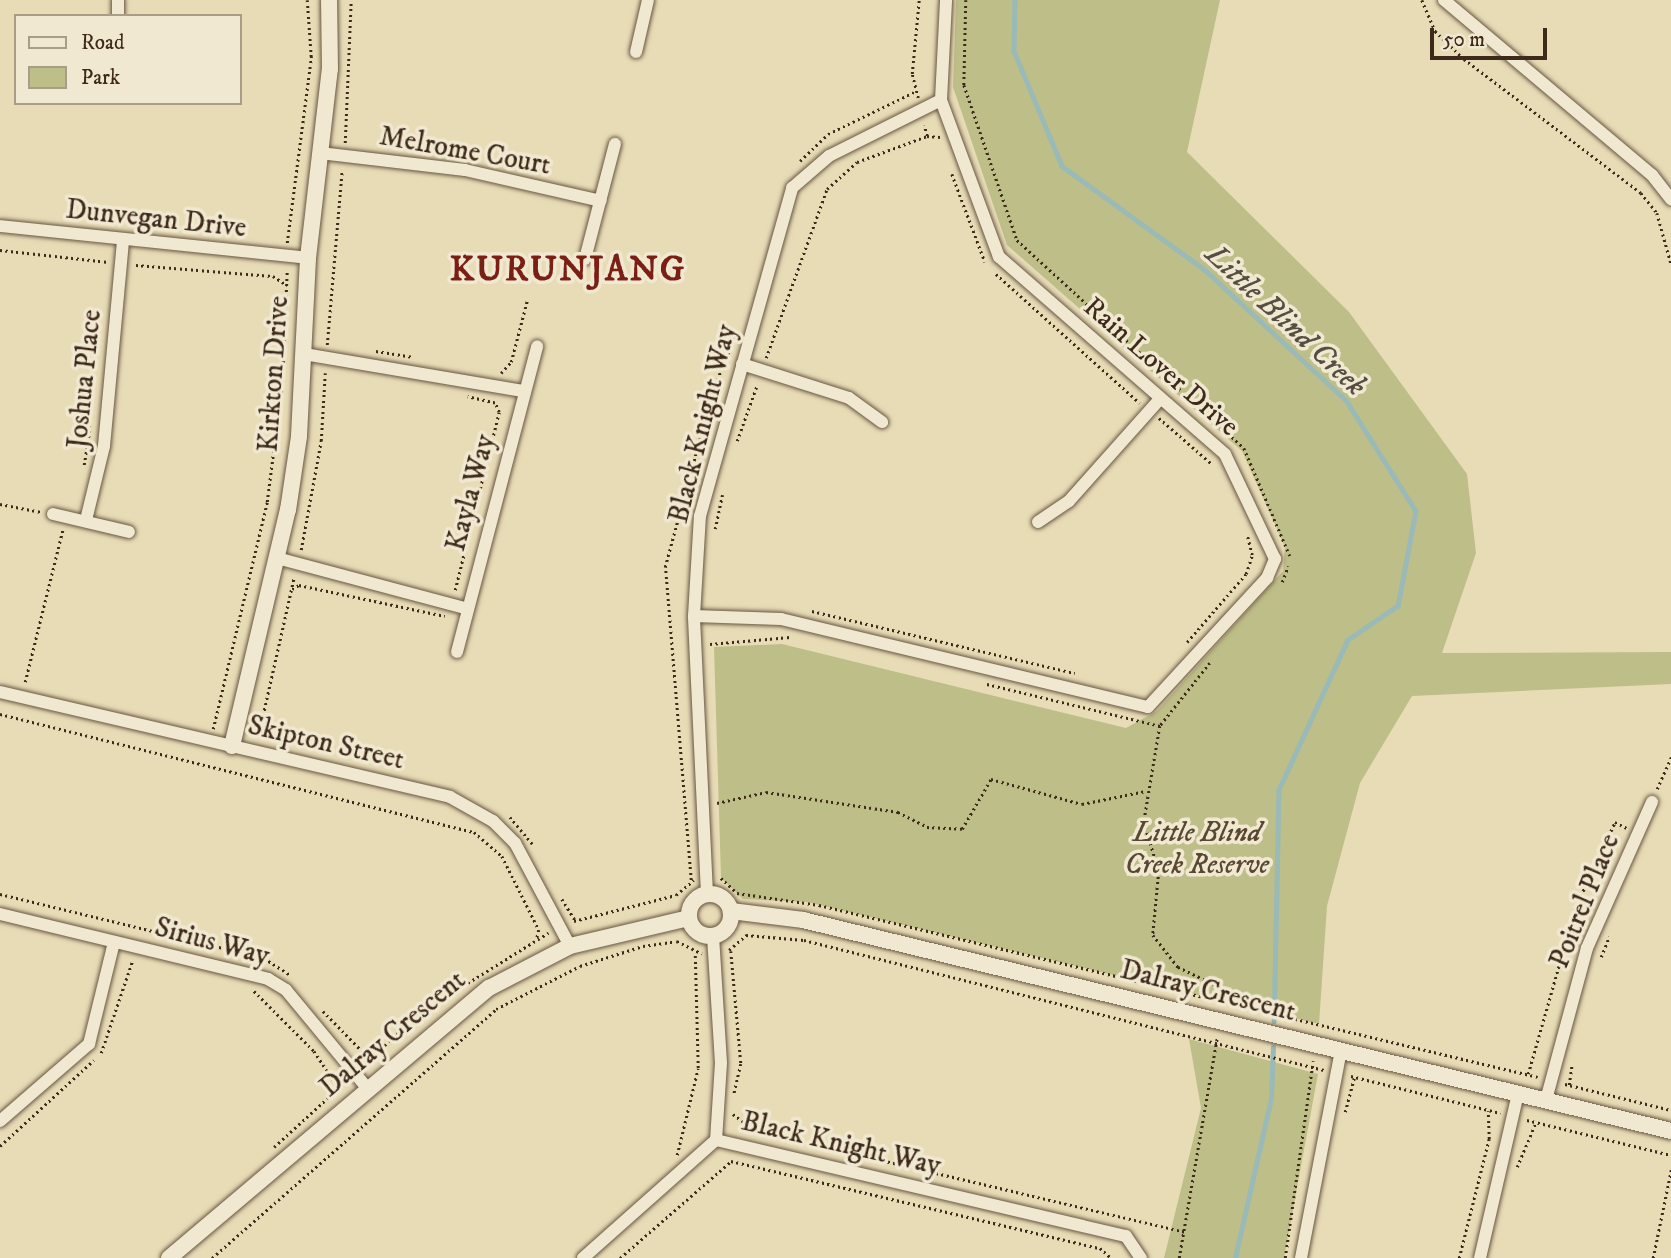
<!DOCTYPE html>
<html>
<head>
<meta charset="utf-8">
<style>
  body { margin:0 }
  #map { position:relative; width:1671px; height:1258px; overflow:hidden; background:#e8dcb6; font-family:"IM FELL DW Pica",serif }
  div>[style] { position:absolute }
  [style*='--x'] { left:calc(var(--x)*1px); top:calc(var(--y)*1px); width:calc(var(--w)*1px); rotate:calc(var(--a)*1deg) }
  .green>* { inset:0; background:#bebe88 }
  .stream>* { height:4.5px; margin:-2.25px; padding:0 2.25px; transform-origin:2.25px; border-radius:2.25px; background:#99bab6 }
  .path>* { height:2.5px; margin-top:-1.25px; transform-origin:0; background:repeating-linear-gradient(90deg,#3e2a1b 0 2px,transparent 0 5.5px) }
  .roads { filter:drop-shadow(0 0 2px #685642) drop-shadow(0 0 2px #685642) }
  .minor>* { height:12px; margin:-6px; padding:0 6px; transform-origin:6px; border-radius:6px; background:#f0e8d0 }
  .tertiary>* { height:16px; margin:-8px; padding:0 8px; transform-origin:8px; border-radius:8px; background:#f0e8d0 }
  .tertiary>.ring { margin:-8px; padding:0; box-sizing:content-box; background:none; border:16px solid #f0e8d0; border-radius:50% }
  span { translate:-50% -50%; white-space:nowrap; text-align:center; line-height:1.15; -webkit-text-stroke:7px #f0e8d0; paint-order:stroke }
  .street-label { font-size:28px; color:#3e2a1b }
  .park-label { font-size:28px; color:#584831; font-style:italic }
  .water-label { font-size:30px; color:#554e42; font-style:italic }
  .district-label { font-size:35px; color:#7a1f14; font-weight:700; letter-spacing:2px }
  .legend { position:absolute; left:14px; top:14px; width:228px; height:91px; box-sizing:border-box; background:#f0e8d0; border:2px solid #a99c88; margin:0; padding:9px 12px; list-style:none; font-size:21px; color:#3e2a1b }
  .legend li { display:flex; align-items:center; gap:14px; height:35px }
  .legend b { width:35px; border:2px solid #a99c88 }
  .scale { position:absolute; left:1430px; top:28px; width:117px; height:32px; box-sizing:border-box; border:4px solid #3e2a1b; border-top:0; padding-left:9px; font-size:21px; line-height:24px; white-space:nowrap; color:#3e2a1b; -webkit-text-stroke:5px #f0e8d0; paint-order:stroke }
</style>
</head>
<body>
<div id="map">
  <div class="green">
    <div style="clip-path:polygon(956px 0,1220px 0,1187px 152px,1349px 312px,1467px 474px,1476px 553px,1442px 653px,1671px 652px,1671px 684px,1412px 696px,1360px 783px,1327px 906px,1319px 1024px,807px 902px,743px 899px,721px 878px,714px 647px,782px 644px,1126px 728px,1157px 711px,1283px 571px,1285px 547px,1242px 451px,1007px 245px,953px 87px)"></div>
    <div style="clip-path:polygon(1189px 1039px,1318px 1074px,1284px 1258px,1164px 1258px,1201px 1108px)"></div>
  </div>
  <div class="stream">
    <div style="--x:1015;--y:0;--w:51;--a:91.1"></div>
    <div style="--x:1014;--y:51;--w:125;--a:67.3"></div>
    <div style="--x:1062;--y:166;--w:177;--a:36"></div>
    <div style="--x:1205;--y:270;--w:192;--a:42.7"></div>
    <div style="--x:1346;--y:400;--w:131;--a:57.8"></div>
    <div style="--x:1416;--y:511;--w:97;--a:100.7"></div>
    <div style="--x:1398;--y:606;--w:60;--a:145.8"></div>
    <div style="--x:1348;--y:640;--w:165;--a:114.7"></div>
    <div style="--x:1279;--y:790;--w:231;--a:91.2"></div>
    <div style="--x:1235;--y:1258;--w:164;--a:-77.3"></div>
    <div style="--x:1271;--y:1098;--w:51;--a:-87.8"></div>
  </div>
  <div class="path">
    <div style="--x:966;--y:0;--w:85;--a:91.3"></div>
    <div style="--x:964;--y:85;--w:164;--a:71.1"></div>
    <div style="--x:1017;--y:240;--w:308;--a:42.5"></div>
    <div style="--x:1244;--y:448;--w:117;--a:66.9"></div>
    <div style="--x:1422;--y:0;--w:34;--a:67"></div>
    <div style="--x:1435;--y:31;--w:40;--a:44"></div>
    <div style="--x:1464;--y:59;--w:222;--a:37.1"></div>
    <div style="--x:1641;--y:193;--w:26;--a:51"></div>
    <div style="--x:1657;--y:213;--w:52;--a:74.4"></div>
    <div style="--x:918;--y:98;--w:25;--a:-104"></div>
    <div style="--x:912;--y:74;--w:74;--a:-84.6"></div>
    <div style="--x:927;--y:136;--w:13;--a:4"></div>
    <div style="--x:345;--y:143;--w:143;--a:-87.6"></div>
    <div style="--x:800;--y:161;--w:39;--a:-44"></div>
    <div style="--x:828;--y:134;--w:98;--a:-26"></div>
    <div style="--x:952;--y:174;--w:94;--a:69.4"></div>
    <div style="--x:287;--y:243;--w:188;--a:-82.6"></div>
    <div style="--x:311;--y:57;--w:57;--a:-94"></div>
    <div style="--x:0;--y:250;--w:109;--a:6.3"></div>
    <div style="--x:136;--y:265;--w:137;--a:4.6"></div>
    <div style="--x:273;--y:276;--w:17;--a:33"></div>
    <div style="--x:996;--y:274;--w:193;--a:41.9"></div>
    <div style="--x:327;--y:345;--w:175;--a:-85.1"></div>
    <div style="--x:376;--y:351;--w:38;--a:9"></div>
    <div style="--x:766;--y:358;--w:180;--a:-70.2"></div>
    <div style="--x:827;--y:189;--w:40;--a:-42"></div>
    <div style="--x:857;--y:162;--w:75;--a:-20.4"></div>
    <div style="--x:927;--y:136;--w:11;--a:-105"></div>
    <div style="--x:501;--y:373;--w:15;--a:-48"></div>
    <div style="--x:511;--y:362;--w:63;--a:-75.3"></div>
    <div style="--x:1159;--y:418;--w:70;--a:41"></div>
    <div style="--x:737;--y:441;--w:59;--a:-70.3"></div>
    <div style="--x:84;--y:465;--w:39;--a:-81"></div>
    <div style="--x:0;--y:504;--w:42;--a:11"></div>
    <div style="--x:715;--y:529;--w:35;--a:-78"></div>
    <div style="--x:301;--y:550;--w:111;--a:-79.6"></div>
    <div style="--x:321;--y:441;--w:68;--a:-86.6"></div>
    <div style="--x:1282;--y:582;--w:17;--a:-69"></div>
    <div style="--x:292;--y:589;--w:8;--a:-30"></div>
    <div style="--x:299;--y:585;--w:149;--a:12"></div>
    <div style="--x:455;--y:590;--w:183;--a:-76.1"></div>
    <div style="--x:499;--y:412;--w:10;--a:-114"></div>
    <div style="--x:495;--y:403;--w:28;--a:-167"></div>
    <div style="--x:812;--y:611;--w:270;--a:13.3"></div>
    <div style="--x:1187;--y:642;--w:90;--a:-49.1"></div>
    <div style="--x:1246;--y:574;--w:20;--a:-72"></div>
    <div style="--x:1252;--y:555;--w:21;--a:-104"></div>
    <div style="--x:710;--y:644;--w:80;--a:-5"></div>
    <div style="--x:1210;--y:663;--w:80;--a:128.4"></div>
    <div style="--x:1160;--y:726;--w:97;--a:99.5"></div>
    <div style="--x:1144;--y:822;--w:51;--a:73"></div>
    <div style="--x:1159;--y:871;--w:64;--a:95.4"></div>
    <div style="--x:1153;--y:935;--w:41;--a:52"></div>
    <div style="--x:1178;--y:967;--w:53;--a:25.6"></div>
    <div style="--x:1226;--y:990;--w:13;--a:103"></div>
    <div style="--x:25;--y:682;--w:158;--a:-76.1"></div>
    <div style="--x:987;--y:684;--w:178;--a:13.6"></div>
    <div style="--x:0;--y:714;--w:488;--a:14"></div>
    <div style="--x:474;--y:832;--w:37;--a:41"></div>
    <div style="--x:502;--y:856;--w:83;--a:63.4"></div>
    <div style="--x:539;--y:930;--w:8;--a:104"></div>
    <div style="--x:213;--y:729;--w:233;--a:-76.6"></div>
    <div style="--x:267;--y:502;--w:118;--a:-82.7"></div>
    <div style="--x:282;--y:385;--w:114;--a:-87.5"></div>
    <div style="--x:258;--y:737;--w:164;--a:-77.3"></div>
    <div style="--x:1657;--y:789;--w:35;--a:-66"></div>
    <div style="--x:717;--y:803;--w:50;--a:-12.7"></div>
    <div style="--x:766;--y:792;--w:134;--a:8.6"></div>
    <div style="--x:898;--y:812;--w:33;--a:27"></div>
    <div style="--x:927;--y:827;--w:35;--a:3"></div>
    <div style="--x:962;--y:829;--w:58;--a:-59.9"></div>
    <div style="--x:991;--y:779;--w:94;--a:15.4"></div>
    <div style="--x:1082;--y:804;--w:65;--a:-11.5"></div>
    <div style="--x:510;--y:817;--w:35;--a:50"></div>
    <div style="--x:721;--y:878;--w:22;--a:43"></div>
    <div style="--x:737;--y:893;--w:83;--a:8.3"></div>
    <div style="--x:819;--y:905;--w:739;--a:13.45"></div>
    <div style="--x:691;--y:880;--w:314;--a:-94.7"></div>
    <div style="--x:665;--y:567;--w:183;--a:-74.8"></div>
    <div style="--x:713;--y:390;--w:58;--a:-67.8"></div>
    <div style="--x:0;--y:894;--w:272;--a:13.6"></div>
    <div style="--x:264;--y:958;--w:31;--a:33"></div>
    <div style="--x:562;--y:899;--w:25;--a:58"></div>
    <div style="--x:574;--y:921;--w:105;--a:-14.3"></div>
    <div style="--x:676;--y:895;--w:23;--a:-40"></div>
    <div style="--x:729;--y:950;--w:23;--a:-41"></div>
    <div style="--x:746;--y:935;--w:58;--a:4.9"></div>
    <div style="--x:804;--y:940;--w:536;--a:14.04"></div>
    <div style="--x:731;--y:951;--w:113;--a:84.9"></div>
    <div style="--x:741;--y:1064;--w:31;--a:103"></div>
    <div style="--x:1601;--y:957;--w:22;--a:-68"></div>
    <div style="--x:254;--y:991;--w:85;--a:45"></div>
    <div style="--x:314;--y:1051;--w:43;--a:56.3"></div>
    <div style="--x:323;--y:1011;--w:59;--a:45.7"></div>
    <div style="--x:364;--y:1053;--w:11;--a:5"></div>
    <div style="--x:101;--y:1053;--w:96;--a:-71.2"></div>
    <div style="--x:364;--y:1064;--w:77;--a:-42.4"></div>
    <div style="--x:421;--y:1012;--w:150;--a:-31.9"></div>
    <div style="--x:1528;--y:1074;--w:175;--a:-74.1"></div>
    <div style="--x:1576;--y:906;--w:93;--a:-65.1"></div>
    <div style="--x:1615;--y:822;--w:13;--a:27"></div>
    <div style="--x:1351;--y:1076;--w:154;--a:13.9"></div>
    <div style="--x:1565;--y:1084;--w:109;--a:13.8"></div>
    <div style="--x:1569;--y:1085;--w:21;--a:-82"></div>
    <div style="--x:1345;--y:1112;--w:35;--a:-75"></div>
    <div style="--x:733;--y:1114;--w:26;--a:37"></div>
    <div style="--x:754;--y:1130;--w:443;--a:13.3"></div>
    <div style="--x:1527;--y:1120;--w:148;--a:13.7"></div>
    <div style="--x:0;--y:1146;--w:127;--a:-42.5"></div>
    <div style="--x:274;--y:1147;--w:95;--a:-42.4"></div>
    <div style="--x:677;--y:1155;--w:89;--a:-76.4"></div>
    <div style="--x:698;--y:1068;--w:113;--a:-91.5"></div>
    <div style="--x:1517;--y:1167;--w:49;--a:-67.1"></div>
    <div style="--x:212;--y:1258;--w:378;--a:-41.2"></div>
    <div style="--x:496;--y:1009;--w:94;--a:-27.1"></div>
    <div style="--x:580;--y:966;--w:66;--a:-17.6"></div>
    <div style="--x:643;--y:946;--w:34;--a:-8"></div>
    <div style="--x:677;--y:941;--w:28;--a:27"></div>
    <div style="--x:620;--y:1258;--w:147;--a:-41.1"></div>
    <div style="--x:731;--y:1161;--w:379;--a:13.3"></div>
    <div style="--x:1100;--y:1248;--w:15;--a:42"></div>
    <div style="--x:1179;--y:1258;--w:224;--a:-80.2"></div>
    <div style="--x:1285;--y:1258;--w:199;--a:-81.9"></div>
    <div style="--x:1459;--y:1258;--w:123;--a:-75.9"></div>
    <div style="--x:1489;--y:1139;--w:28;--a:-92"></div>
    <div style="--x:1653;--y:1258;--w:90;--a:-78.4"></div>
  </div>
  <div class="roads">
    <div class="minor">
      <div style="--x:118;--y:0;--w:16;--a:90"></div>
      <div style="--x:1444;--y:0;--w:272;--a:40.1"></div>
      <div style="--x:1652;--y:175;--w:31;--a:52"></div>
      <div style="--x:636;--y:52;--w:53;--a:-77"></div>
      <div style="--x:320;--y:153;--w:146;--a:6.7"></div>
      <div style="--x:465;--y:170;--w:139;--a:12.8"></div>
      <div style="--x:0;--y:226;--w:310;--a:5.9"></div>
      <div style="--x:585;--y:259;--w:119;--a:-75.4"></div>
      <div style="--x:304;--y:354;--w:222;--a:9.6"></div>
      <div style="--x:742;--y:364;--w:112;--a:17.6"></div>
      <div style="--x:849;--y:398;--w:41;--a:36"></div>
      <div style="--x:53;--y:514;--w:78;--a:13.3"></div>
      <div style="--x:86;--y:520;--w:76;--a:-76.3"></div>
      <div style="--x:104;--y:446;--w:205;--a:-84.7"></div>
      <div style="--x:1038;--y:522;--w:37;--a:-34"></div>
      <div style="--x:1069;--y:501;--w:137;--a:-48.3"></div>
      <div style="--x:277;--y:558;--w:195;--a:14.9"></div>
      <div style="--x:694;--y:616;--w:87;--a:2"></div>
      <div style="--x:781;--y:619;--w:377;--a:13.5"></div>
      <div style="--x:1148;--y:707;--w:176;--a:-47.3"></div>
      <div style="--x:1267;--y:578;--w:21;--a:-67"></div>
      <div style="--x:1275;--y:559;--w:116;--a:-115.5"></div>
      <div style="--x:1225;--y:454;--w:300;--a:-138.9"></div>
      <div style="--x:999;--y:257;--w:167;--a:-110.3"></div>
      <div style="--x:941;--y:100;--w:100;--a:-87.1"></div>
      <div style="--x:457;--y:652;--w:316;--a:-75.3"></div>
      <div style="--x:0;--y:692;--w:462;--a:13.1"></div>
      <div style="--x:450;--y:797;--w:49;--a:29.2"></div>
      <div style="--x:493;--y:821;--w:31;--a:45"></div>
      <div style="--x:515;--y:843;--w:117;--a:61.9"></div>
      <div style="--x:707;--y:894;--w:278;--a:-92.7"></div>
      <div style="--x:694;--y:616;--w:100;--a:-86.6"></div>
      <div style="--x:700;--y:516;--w:341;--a:-74.3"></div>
      <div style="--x:792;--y:188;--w:49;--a:-40.9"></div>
      <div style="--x:829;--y:156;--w:125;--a:-26.6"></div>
      <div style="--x:0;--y:914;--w:276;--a:13.6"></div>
      <div style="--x:268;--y:979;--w:21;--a:31"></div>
      <div style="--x:286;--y:990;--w:129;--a:50.4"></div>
      <div style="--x:713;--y:936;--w:127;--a:86.4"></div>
      <div style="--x:721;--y:1063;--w:77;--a:93.7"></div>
      <div style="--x:716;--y:1140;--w:421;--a:13.2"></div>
      <div style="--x:1126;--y:1236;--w:27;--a:56"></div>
      <div style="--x:1546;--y:1100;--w:157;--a:-74.9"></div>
      <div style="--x:1587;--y:948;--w:160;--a:-66"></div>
      <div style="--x:0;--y:1121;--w:118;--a:-40.9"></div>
      <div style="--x:89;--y:1044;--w:105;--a:-76.2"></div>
      <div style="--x:583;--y:1258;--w:178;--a:-41.6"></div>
      <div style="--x:1301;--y:1258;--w:211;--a:-79.1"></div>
      <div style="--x:1480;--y:1258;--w:169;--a:-77"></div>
    </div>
    <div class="tertiary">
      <div style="--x:232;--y:746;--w:243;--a:-76.7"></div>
      <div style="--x:288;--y:510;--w:75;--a:-81.5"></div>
      <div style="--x:299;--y:436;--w:178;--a:-87.1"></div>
      <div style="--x:308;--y:258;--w:190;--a:-83.4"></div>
      <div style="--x:330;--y:69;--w:69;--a:-90.8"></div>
      <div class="ring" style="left:689px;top:894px;width:26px;height:26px"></div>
      <div style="--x:731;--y:911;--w:73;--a:7.1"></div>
      <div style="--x:803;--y:920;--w:893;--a:13.66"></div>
      <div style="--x:169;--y:1258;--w:419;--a:-40.2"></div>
      <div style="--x:489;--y:988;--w:91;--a:-27.4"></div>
      <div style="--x:570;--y:946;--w:121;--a:-13.3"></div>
    </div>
  </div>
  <div class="street-label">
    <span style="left:465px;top:151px;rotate:10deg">Melrome Court</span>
    <span style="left:156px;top:219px;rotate:6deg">Dunvegan Drive</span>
    <span style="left:1161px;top:367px;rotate:41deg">Rain Lover Drive</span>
    <span style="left:274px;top:374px;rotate:-86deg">Kirkton Drive</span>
    <span style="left:85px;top:379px;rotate:-84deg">Joshua Place</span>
    <span style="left:703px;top:424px;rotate:-76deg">Black Knight Way</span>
    <span style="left:471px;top:493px;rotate:-75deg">Kayla Way</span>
    <span style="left:326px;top:743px;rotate:13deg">Skipton Street</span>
    <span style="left:1585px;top:901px;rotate:-68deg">Poitrel Place</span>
    <span style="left:212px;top:942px;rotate:15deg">Sirius Way</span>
    <span style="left:1208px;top:991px;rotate:14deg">Dalray Crescent</span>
    <span style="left:393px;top:1034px;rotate:-40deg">Dalray Crescent</span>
    <span style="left:841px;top:1144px;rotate:13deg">Black Knight Way</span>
  </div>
  <div class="park-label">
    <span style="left:1197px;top:849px">Little Blind<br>Creek Reserve</span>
  </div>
  <div class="water-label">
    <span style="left:1285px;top:321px;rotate:43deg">Little Blind Creek</span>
  </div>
  <div class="district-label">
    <span style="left:568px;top:270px">KURUNJANG</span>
  </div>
  <ul class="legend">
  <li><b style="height:9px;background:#f0e8d0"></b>Road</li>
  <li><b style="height:19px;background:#bebe88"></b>Park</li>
  </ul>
  <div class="scale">50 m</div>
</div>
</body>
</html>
